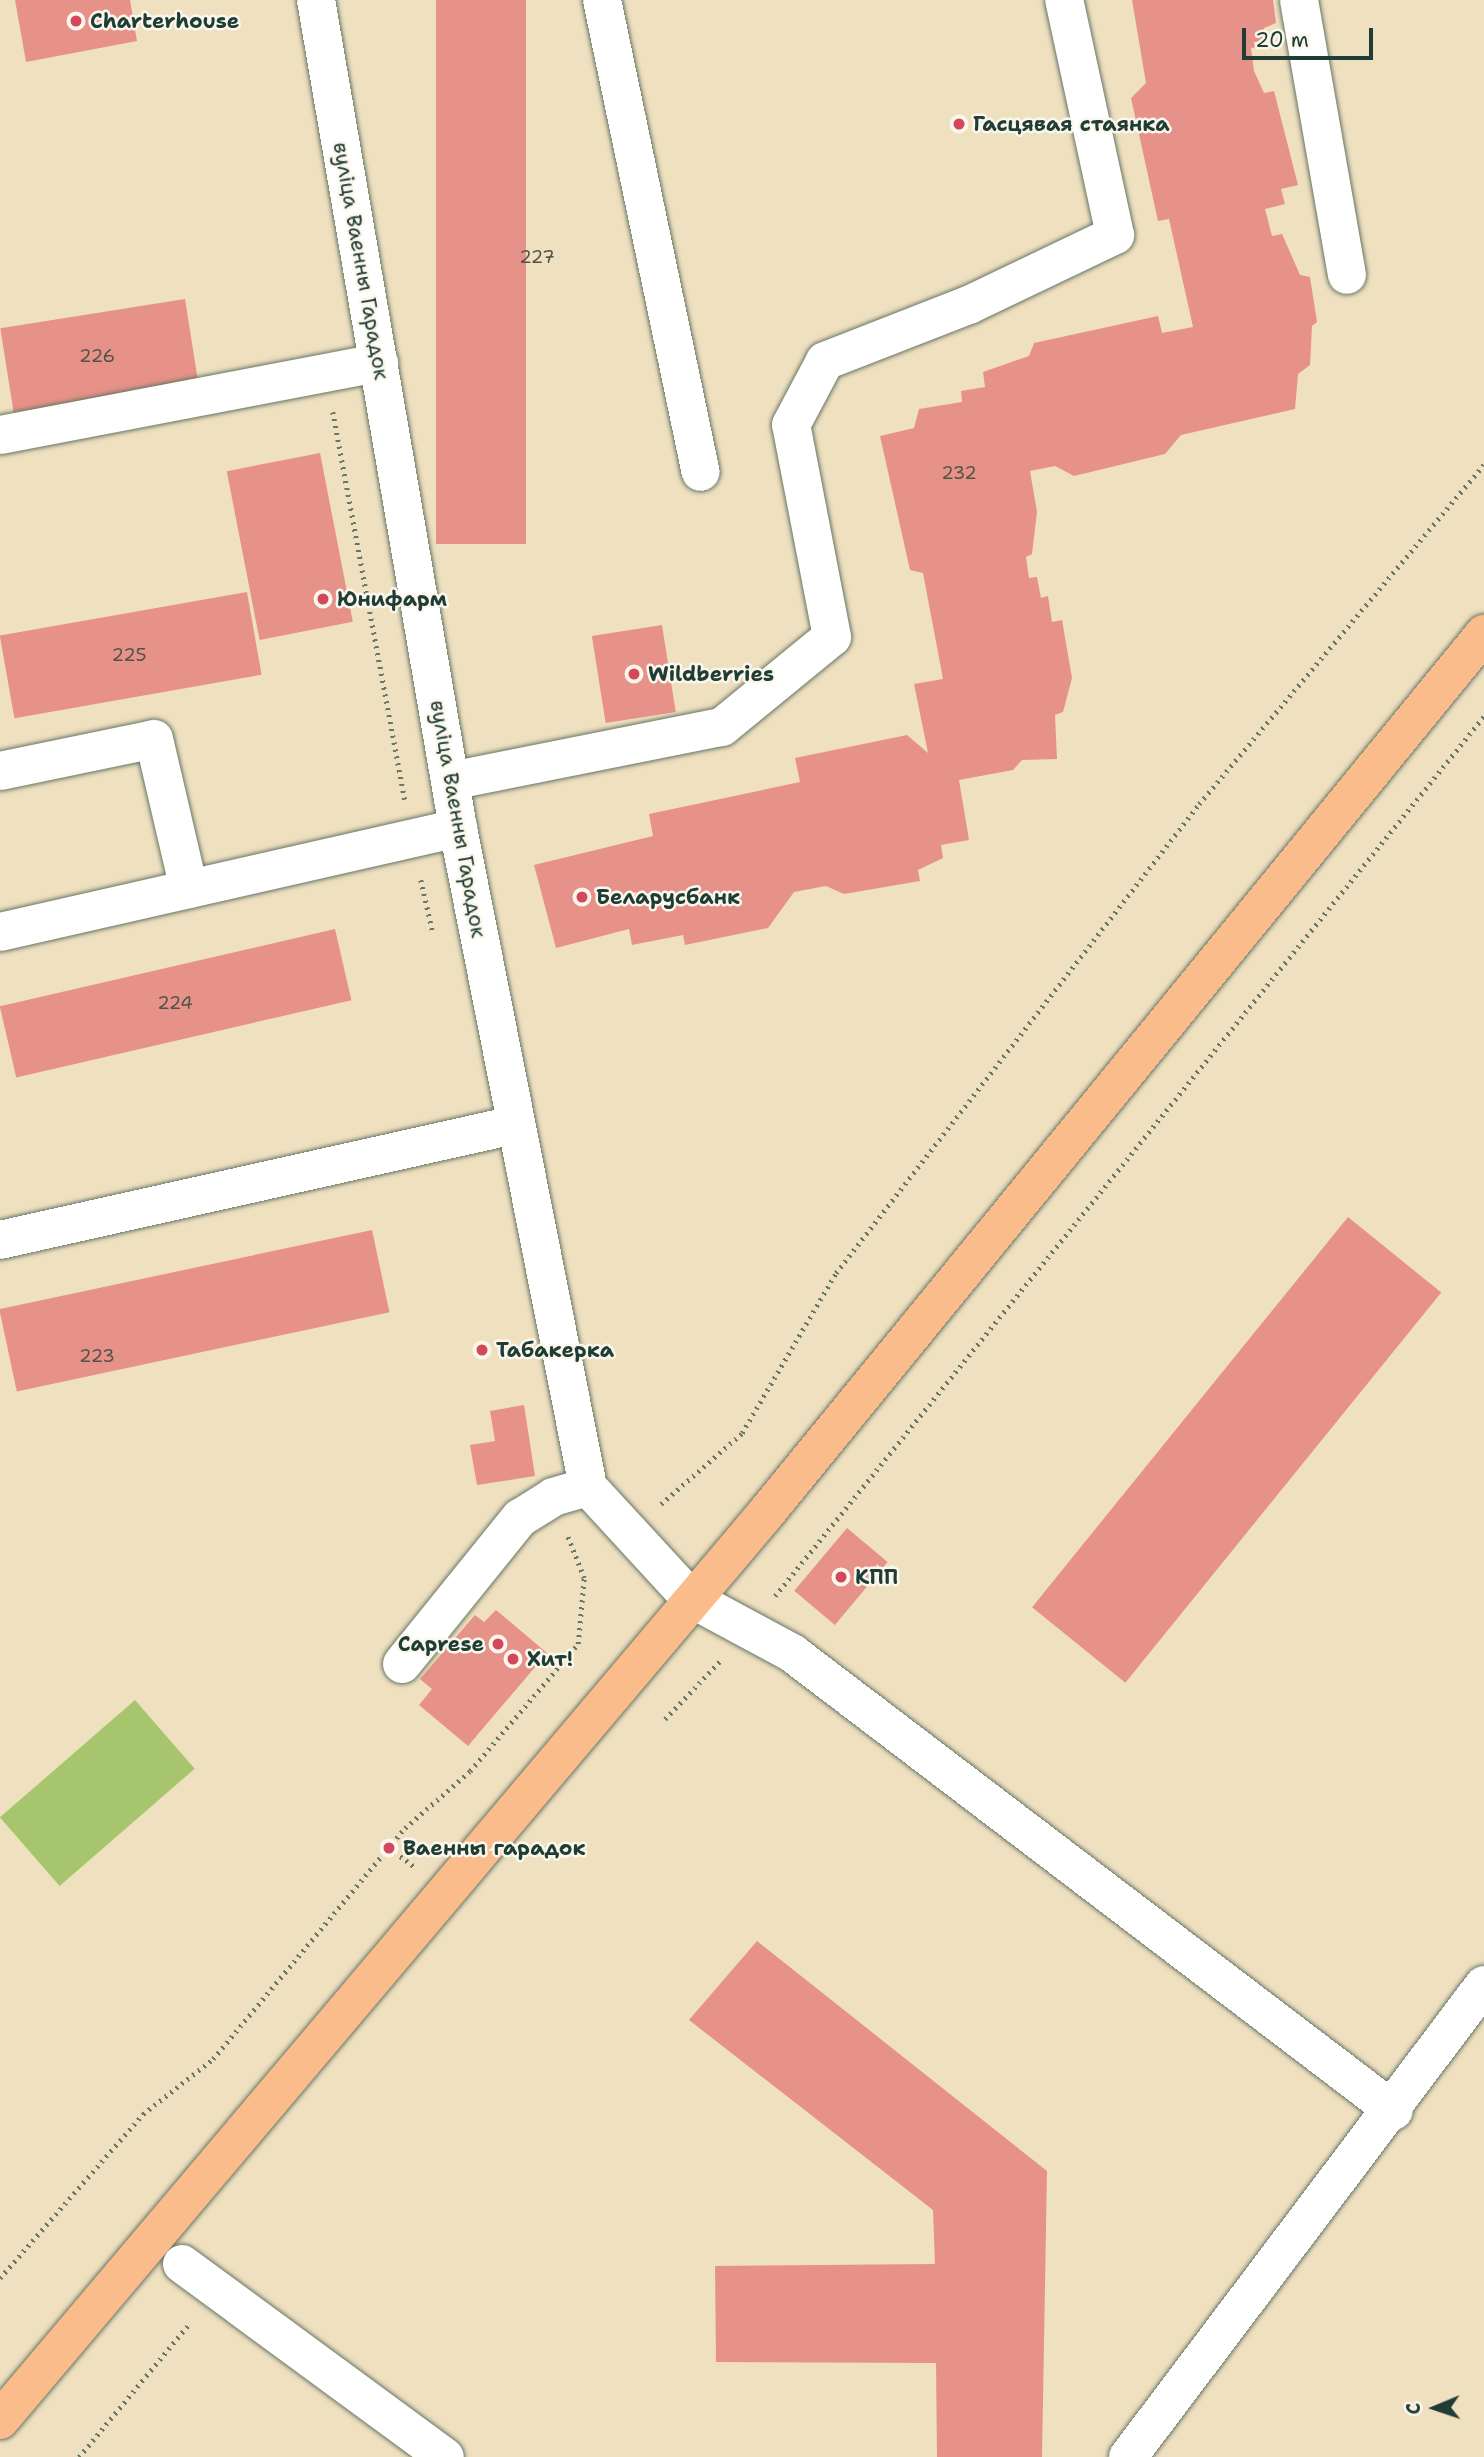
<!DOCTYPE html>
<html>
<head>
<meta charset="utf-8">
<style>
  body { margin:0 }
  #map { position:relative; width:1484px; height:2457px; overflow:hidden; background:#efe0c0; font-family:"Shantell Sans",sans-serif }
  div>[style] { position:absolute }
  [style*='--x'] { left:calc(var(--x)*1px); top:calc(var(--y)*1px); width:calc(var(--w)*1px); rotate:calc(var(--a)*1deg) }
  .green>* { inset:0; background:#a7c56c; transform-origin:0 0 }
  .building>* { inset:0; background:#e79288; transform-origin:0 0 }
  .path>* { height:4.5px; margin-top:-2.25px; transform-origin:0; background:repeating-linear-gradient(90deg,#687665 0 2px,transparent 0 7px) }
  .roads { filter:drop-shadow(0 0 2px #687665) drop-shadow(0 0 2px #687665) }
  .minor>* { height:38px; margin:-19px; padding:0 19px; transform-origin:19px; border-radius:19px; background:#fff }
  .major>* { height:38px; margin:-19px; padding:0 19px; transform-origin:19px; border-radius:19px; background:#f9bc8a }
  .dots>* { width:19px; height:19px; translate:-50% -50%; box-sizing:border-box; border:4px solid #fbf7ec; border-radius:50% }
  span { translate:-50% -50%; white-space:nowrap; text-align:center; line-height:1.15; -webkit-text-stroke:5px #fbf7ec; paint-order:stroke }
  .number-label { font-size:18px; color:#515249 }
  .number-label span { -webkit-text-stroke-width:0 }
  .poi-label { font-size:21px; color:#1f3d34; font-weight:700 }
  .left { translate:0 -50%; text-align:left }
  .right { translate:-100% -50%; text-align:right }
  .street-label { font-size:21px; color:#1f3d34 }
  .north { position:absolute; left:1400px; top:2373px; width:70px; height:70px; -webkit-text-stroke:5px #fbf7ec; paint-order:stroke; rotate:268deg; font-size:19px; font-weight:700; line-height:28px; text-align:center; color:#1f3d34 }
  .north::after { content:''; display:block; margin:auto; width:24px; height:32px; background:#1f3d34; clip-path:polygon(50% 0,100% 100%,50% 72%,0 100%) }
  .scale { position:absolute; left:1242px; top:28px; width:131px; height:32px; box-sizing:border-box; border:4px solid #1f3d34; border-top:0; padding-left:9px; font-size:21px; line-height:24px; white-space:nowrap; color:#1f3d34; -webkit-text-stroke:5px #fbf7ec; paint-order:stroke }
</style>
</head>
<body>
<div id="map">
  <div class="green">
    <div style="left:135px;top:1700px;width:91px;height:179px;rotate:49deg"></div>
  </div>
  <div class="building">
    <div style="clip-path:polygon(15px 0,130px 0,137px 41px,26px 62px)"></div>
    <div style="left:436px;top:0;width:90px;height:544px"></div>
    <div style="clip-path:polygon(1132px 0,1273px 0,1276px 23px,1264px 28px,1266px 46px,1251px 48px,1254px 71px,1264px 93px,1274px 91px,1298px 185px,1281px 189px,1285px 204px,1265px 209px,1272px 236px,1282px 234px,1300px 275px,1310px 277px,1317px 322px,1312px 326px,1310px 365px,1298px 374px,1295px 409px,1181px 435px,1165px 454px,1074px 476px,1055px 466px,1030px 471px,1037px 512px,1032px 554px,1026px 557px,1029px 578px,1037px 577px,1041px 598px,1048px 596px,1052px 622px,1062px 620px,1072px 678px,1063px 712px,1055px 715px,1057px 759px,1022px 760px,1013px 770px,959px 780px,969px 840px,941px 845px,943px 858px,918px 870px,920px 881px,844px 894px,826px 886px,794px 892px,768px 928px,685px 945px,683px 935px,632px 945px,629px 929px,556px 948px,534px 865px,653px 836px,649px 814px,800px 782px,795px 758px,907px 735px,928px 753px,914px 684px,943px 679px,923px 573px,910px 570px,880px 436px,914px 428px,919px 409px,962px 402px,961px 391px,985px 387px,983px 372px,1029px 356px,1034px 343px,1158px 316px,1162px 333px,1193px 327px,1169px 219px,1158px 221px,1131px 98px,1146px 83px)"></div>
    <div style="left:185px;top:299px;width:85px;height:187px;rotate:81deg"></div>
    <div style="left:320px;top:453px;width:172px;height:95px;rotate:79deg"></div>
    <div style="left:247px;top:592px;width:84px;height:251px;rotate:80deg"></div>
    <div style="left:662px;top:625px;width:88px;height:71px;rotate:81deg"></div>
    <div style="left:335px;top:929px;width:73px;height:344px;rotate:77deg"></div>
    <div style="left:1348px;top:1217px;width:120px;height:502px;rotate:39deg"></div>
    <div style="left:372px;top:1230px;width:84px;height:381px;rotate:78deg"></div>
    <div style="clip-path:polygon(524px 1405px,535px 1476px,477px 1485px,470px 1445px,495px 1441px,490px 1411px)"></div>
    <div style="left:847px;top:1528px;width:53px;height:82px;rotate:40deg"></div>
    <div style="clip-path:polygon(496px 1610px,547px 1653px,468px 1746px,419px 1705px,432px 1689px,420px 1679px,475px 1615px,484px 1622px)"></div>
    <div style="clip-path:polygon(757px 1941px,1047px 2171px,1042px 2457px,937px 2457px,936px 2363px,716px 2362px,715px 2266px,935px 2264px,933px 2210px,689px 2020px)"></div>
  </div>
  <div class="path">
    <div style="--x:333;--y:412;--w:394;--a:79.5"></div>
    <div style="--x:421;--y:880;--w:54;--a:77.2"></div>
    <div style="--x:661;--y:1504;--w:108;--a:-41.2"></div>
    <div style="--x:742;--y:1433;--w:186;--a:-59.6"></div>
    <div style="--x:836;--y:1273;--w:593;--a:-52.26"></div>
    <div style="--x:1199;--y:804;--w:444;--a:-50"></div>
    <div style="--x:775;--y:1596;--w:1130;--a:-51.14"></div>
    <div style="--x:665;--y:1719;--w:80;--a:-46.5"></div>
    <div style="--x:389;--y:1848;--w:31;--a:36"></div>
    <div style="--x:0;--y:2278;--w:218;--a:-48.9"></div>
    <div style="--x:143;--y:2114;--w:89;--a:-38.2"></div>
    <div style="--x:213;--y:2059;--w:300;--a:-50.3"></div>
    <div style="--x:405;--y:1828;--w:86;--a:-41.2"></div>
    <div style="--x:470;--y:1771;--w:167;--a:-49.6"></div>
    <div style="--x:578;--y:1644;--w:66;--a:-84.8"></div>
    <div style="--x:584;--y:1578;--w:46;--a:-111.6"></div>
    <div style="--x:79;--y:2457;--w:174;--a:-50.4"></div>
  </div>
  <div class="roads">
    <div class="minor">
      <div style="--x:316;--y:0;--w:840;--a:80.27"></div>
      <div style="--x:458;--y:828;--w:672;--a:78.84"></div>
      <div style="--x:588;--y:1487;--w:151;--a:47.4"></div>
      <div style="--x:690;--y:1598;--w:116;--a:28.3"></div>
      <div style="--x:792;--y:1653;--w:756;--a:37.26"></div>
      <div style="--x:602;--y:0;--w:482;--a:78.2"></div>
      <div style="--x:1299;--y:0;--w:279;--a:80.1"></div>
      <div style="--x:0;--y:435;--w:386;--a:-10.8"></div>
      <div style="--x:0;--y:771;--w:157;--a:-11.7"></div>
      <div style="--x:154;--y:739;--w:154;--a:76.9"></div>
      <div style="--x:451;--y:781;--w:276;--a:-11.3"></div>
      <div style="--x:722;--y:727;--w:142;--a:-39.3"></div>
      <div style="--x:832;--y:637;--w:216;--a:-100.9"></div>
      <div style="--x:791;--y:425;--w:72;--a:-62"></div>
      <div style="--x:825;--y:361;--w:155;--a:-21.3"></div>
      <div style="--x:969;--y:305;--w:162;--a:-25.6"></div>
      <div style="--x:1115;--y:235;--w:240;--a:-102.2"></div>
      <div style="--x:0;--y:932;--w:470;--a:-12.8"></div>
      <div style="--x:0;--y:1240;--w:527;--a:-12.61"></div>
      <div style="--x:402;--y:1664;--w:188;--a:-51.1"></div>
      <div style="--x:520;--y:1518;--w:39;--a:-32"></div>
      <div style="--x:553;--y:1497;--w:36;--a:-16"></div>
      <div style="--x:182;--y:2264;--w:326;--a:36.3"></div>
      <div style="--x:1128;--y:2457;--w:591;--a:-52.98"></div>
    </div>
    <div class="major">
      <div style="--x:0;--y:2420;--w:1189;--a:-49.81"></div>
      <div style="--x:767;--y:1512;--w:1134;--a:-50.76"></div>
    </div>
  </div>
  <div class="dots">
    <div style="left:76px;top:21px;background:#d1495b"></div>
    <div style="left:959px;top:124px;background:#d1495b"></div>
    <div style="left:323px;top:599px;background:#d1495b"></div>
    <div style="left:634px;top:674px;background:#d1495b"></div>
    <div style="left:582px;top:897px;background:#d1495b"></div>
    <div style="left:482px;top:1350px;background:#d1495b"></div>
    <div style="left:841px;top:1577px;background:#d1495b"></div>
    <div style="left:498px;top:1644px;background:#d1495b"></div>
    <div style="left:513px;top:1659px;background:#d1495b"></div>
    <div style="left:389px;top:1848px;background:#d1495b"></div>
  </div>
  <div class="number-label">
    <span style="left:537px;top:257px">227</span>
    <span style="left:97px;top:356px">226</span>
    <span style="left:959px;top:473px">232</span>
    <span style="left:129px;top:655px">225</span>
    <span style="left:175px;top:1003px">224</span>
    <span style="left:97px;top:1356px">223</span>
  </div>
  <div class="poi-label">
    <span class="left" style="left:90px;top:21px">Charterhouse</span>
    <span class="left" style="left:973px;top:124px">Гасцявая стаянка</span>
    <span class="left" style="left:337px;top:599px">Юнифарм</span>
    <span class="left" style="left:648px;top:674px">Wildberries</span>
    <span class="left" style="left:596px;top:897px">Беларусбанк</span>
    <span class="left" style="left:496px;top:1350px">Табакерка</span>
    <span class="left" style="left:855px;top:1577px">КПП</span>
    <span class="right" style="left:484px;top:1644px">Caprese</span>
    <span class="left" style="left:527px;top:1659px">Хит!</span>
    <span class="left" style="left:403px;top:1848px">Ваенны гарадок</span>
  </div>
  <div class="street-label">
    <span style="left:361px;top:261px;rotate:80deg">вуліца Ваенны Гарадок</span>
    <span style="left:458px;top:819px;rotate:80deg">вуліца Ваенны Гарадок</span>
  </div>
  <div class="north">С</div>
  <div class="scale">20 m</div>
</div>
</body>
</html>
